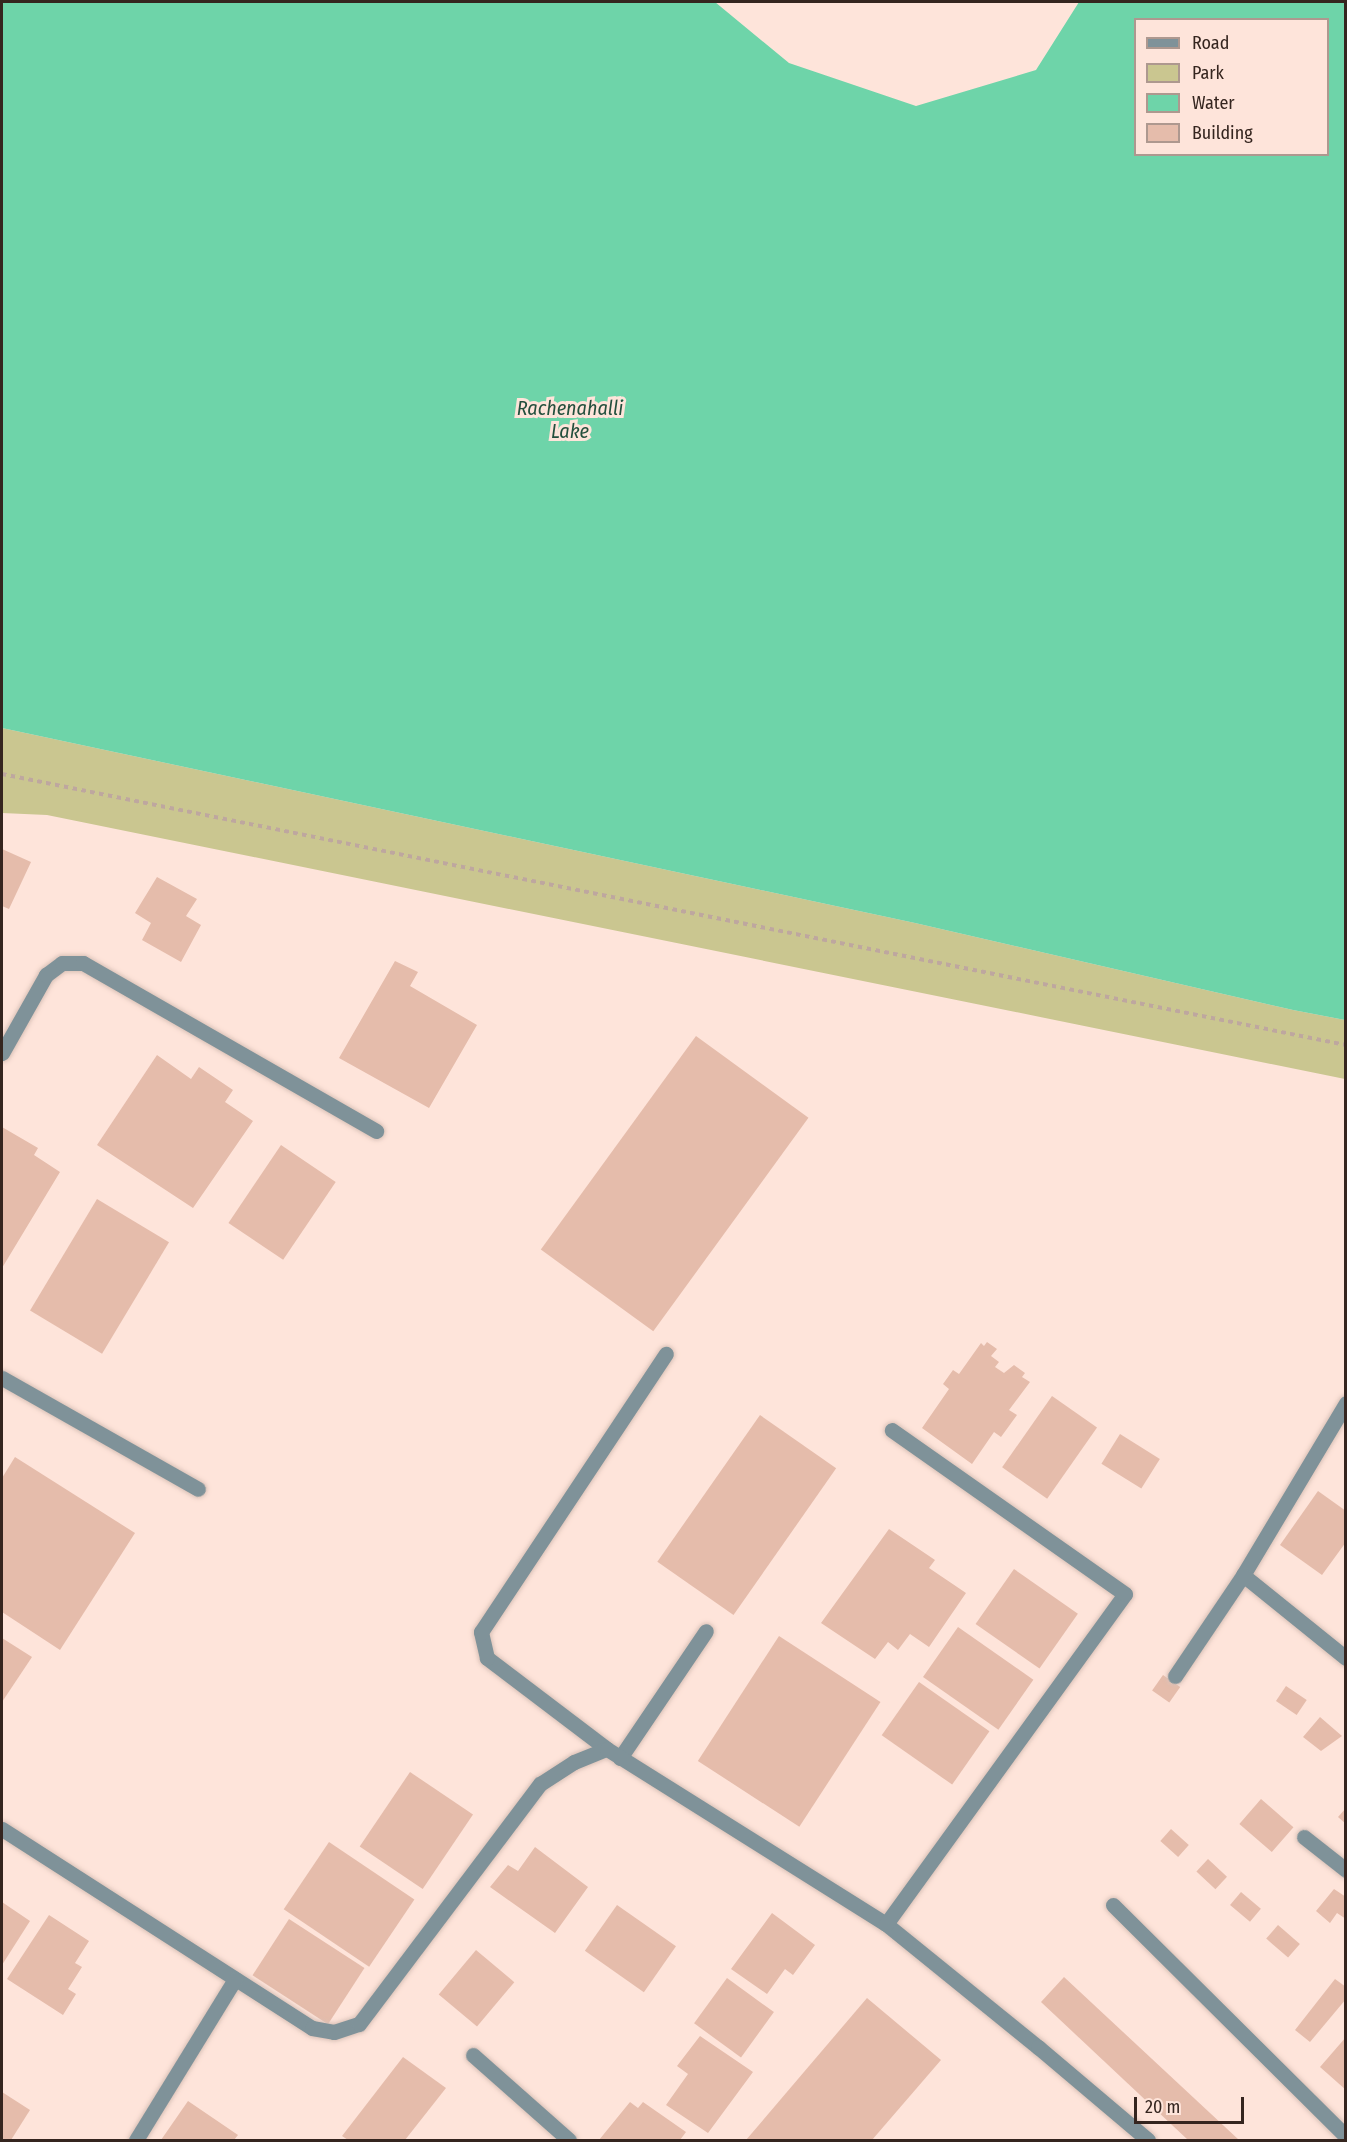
<!DOCTYPE html>
<html>
<head>
<meta charset="utf-8">
<style>
  body { margin:0 }
  #map { position:relative; width:1347px; height:2142px; overflow:hidden; background:#fee4da; font-family:"Fira Sans Condensed",sans-serif }
  div>[style] { position:absolute }
  [style*='--x'] { left:calc(var(--x)*1px); top:calc(var(--y)*1px); width:calc(var(--w)*1px); rotate:calc(var(--a)*1deg) }
  .green>* { inset:0; background:#cac690 }
  .water>* { inset:0; background:#6ed4a9 }
  .building>* { inset:0; background:#e5bcab; transform-origin:0 0 }
  .path>* { height:4px; margin-top:-2px; transform-origin:0; background:repeating-linear-gradient(90deg,#bea79f 0 4.5px,transparent 0 9px) }
  .roads { filter:drop-shadow(0 0 2px #dac2b8) drop-shadow(0 0 2px #dac2b8) }
  .minor>* { height:15px; margin:-7.5px; padding:0 7.5px; transform-origin:7.5px; border-radius:7.5px; background:#7f9299 }
  span { translate:-50% -50%; white-space:nowrap; text-align:center; line-height:1.15; -webkit-text-stroke:6px #fee4da; paint-order:stroke }
  .water-label { font-size:20px; color:#234f3d; font-style:italic }
  .frame { position:absolute; inset:0; border:3px solid #35251f; pointer-events:none }
  .legend { position:absolute; left:1134px; top:18px; width:195px; height:138px; box-sizing:border-box; background:#fee4da; border:2px solid #ae988f; margin:0; padding:8px 10px; list-style:none; font-size:18px; color:#35251f }
  .legend li { display:flex; align-items:center; gap:12px; height:30px }
  .legend b { width:30px; border:2px solid #ae988f }
  .scale { position:absolute; left:1134px; top:2097px; width:110px; height:27px; box-sizing:border-box; border:3px solid #35251f; border-top:0; padding-left:8px; font-size:18px; line-height:21px; white-space:nowrap; color:#35251f; -webkit-text-stroke:4px #fee4da; paint-order:stroke }
</style>
</head>
<body>
<div id="map">
  <div class="green">
    <div style="clip-path:polygon(2px 728px,915px 923px,1293px 1010px,1345px 1020px,1345px 1079px,47px 815px,2px 813px)"></div>
  </div>
  <div class="water">
    <div style="clip-path:polygon(evenodd,2px 2px,715px 2px,789px 63px,916px 106px,1036px 70px,1079px 2px,1345px 2px,1345px 1020px,1293px 1010px,915px 923px,2px 728px,2px 2px,1136px 20px,1328px 20px,1328px 154px,1136px 154px,1136px 20px)"></div>
  </div>
  <div class="building">
    <div style="clip-path:polygon(2px 849px,31px 862px,9px 909px,2px 906px)"></div>
    <div style="clip-path:polygon(157px 877px,197px 899px,186px 916px,201px 925px,181px 962px,142px 940px,151px 923px,135px 913px)"></div>
    <div style="clip-path:polygon(395px 961px,418px 972px,410px 986px,477px 1025px,429px 1108px,339px 1058px)"></div>
    <div style="left:696px;top:1036px;width:139px;height:264px;rotate:36deg"></div>
    <div style="clip-path:polygon(157px 1055px,191px 1079px,199px 1067px,233px 1090px,225px 1102px,253px 1121px,193px 1208px,97px 1145px)"></div>
    <div style="clip-path:polygon(2px 1127px,38px 1148px,34px 1155px,60px 1172px,2px 1268px)"></div>
    <div style="left:281px;top:1145px;width:66px;height:94px;rotate:34deg"></div>
    <div style="left:97px;top:1199px;width:84px;height:130px;rotate:31deg"></div>
    <div style="clip-path:polygon(987px 1342px,997px 1349px,991px 1356px,999px 1362px,995px 1367px,1004px 1373px,1014px 1365px,1025px 1373px,1022px 1377px,1030px 1382px,1009px 1410px,1017px 1415px,1001px 1437px,994px 1432px,972px 1464px,922px 1428px,949px 1389px,943px 1384px,953px 1370px,959px 1374px,981px 1343px,984px 1346px)"></div>
    <div style="left:1052px;top:1396px;width:55px;height:87px;rotate:35deg"></div>
    <div style="left:760px;top:1415px;width:93px;height:179px;rotate:35deg"></div>
    <div style="left:1120px;top:1434px;width:47px;height:35px;rotate:32deg"></div>
    <div style="clip-path:polygon(15px 1457px,135px 1533px,60px 1650px,2px 1612px,2px 1478px)"></div>
    <div style="clip-path:polygon(1318px 1491px,1346px 1511px,1346px 1542px,1322px 1575px,1280px 1545px)"></div>
    <div style="clip-path:polygon(889px 1529px,935px 1560px,929px 1568px,966px 1593px,929px 1647px,910px 1634px,898px 1650px,888px 1642px,875px 1659px,821px 1623px)"></div>
    <div style="left:1014px;top:1569px;width:78px;height:67px;rotate:35deg"></div>
    <div style="left:958px;top:1627px;width:92px;height:61px;rotate:35deg"></div>
    <div style="left:779px;top:1636px;width:121px;height:149px;rotate:33deg"></div>
    <div style="clip-path:polygon(2px 1638px,32px 1657px,2px 1702px)"></div>
    <div style="left:1163px;top:1675px;width:21px;height:19px;rotate:35deg"></div>
    <div style="left:919px;top:1682px;width:86px;height:65px;rotate:35deg"></div>
    <div style="left:1286px;top:1686px;width:25px;height:18px;rotate:34deg"></div>
    <div style="clip-path:polygon(1320px 1717px,1342px 1736px,1321px 1751px,1303px 1737px)"></div>
    <div style="left:410px;top:1772px;width:76px;height:90px;rotate:34deg"></div>
    <div style="left:1261px;top:1799px;width:43px;height:33px;rotate:41deg"></div>
    <div style="clip-path:polygon(1346px 1808px,1346px 1824px,1338px 1817px)"></div>
    <div style="left:1171px;top:1829px;width:24px;height:16px;rotate:42deg"></div>
    <div style="left:329px;top:1842px;width:103px;height:81px;rotate:34deg"></div>
    <div style="clip-path:polygon(535px 1847px,588px 1887px,555px 1933px,490px 1887px,508px 1865px,518px 1871px)"></div>
    <div style="left:1208px;top:1859px;width:26px;height:17px;rotate:43deg"></div>
    <div style="clip-path:polygon(1334px 1889px,1346px 1897px,1346px 1919px,1337px 1913px,1330px 1923px,1316px 1911px)"></div>
    <div style="left:1241px;top:1892px;width:26px;height:17px;rotate:40deg"></div>
    <div style="clip-path:polygon(2px 1902px,30px 1921px,2px 1965px)"></div>
    <div style="left:617px;top:1905px;width:72px;height:56px;rotate:35deg"></div>
    <div style="clip-path:polygon(772px 1913px,815px 1945px,793px 1975px,785px 1969px,767px 1994px,731px 1969px)"></div>
    <div style="clip-path:polygon(49px 1915px,89px 1941px,75px 1963px,82px 1967px,68px 1989px,76px 1994px,63px 2015px,7px 1979px)"></div>
    <div style="left:289px;top:1919px;width:90px;height:67px;rotate:33deg"></div>
    <div style="left:1278px;top:1925px;width:29px;height:18px;rotate:41deg"></div>
    <div style="left:476px;top:1950px;width:50px;height:58px;rotate:40deg"></div>
    <div style="clip-path:polygon(1064px 1977px,1239px 2140px,1188px 2140px,1041px 2002px)"></div>
    <div style="left:727px;top:1978px;width:58px;height:56px;rotate:36deg"></div>
    <div style="clip-path:polygon(1335px 1979px,1346px 1987px,1346px 1999px,1310px 2042px,1295px 2030px)"></div>
    <div style="clip-path:polygon(867px 1998px,941px 2060px,872px 2140px,746px 2140px)"></div>
    <div style="clip-path:polygon(700px 2036px,753px 2072px,708px 2133px,666px 2105px,688px 2074px,677px 2066px)"></div>
    <div style="clip-path:polygon(1346px 2037px,1346px 2090px,1320px 2067px)"></div>
    <div style="clip-path:polygon(403px 2057px,446px 2088px,405px 2140px,348px 2140px,342px 2136px)"></div>
    <div style="clip-path:polygon(2px 2092px,30px 2110px,11px 2140px,2px 2140px)"></div>
    <div style="clip-path:polygon(188px 2101px,238px 2135px,234px 2140px,161px 2140px)"></div>
    <div style="clip-path:polygon(630px 2102px,638px 2108px,643px 2102px,686px 2132px,680px 2140px,599px 2140px)"></div>
  </div>
  <div class="path">
    <div style="--x:2;--y:774;--w:1371;--a:11.4"></div>
  </div>
  <div class="roads">
    <div class="minor">
      <div style="--x:2;--y:1053;--w:90;--a:-60.6"></div>
      <div style="--x:46;--y:975;--w:20;--a:-37"></div>
      <div style="--x:62;--y:963;--w:21;--a:0"></div>
      <div style="--x:83;--y:963;--w:338;--a:29.8"></div>
      <div style="--x:2;--y:1378;--w:225;--a:29.5"></div>
      <div style="--x:1346;--y:1403;--w:200;--a:120.9"></div>
      <div style="--x:1243;--y:1575;--w:132;--a:38.9"></div>
      <div style="--x:1175;--y:1676;--w:122;--a:-56"></div>
      <div style="--x:607;--y:1749;--w:151;--a:-142.8"></div>
      <div style="--x:487;--y:1658;--w:27;--a:-103"></div>
      <div style="--x:481;--y:1632;--w:334;--a:-56.4"></div>
      <div style="--x:620;--y:1758;--w:153;--a:-55.9"></div>
      <div style="--x:2;--y:1829;--w:368;--a:32.7"></div>
      <div style="--x:312;--y:2028;--w:22;--a:10"></div>
      <div style="--x:334;--y:2032;--w:26;--a:-18"></div>
      <div style="--x:359;--y:2024;--w:301;--a:-53"></div>
      <div style="--x:540;--y:1784;--w:40;--a:-32.9"></div>
      <div style="--x:574;--y:1762;--w:35;--a:-22"></div>
      <div style="--x:607;--y:1749;--w:329;--a:32.1"></div>
      <div style="--x:886;--y:1924;--w:196;--a:39"></div>
      <div style="--x:1038;--y:2047;--w:144;--a:40.2"></div>
      <div style="--x:1304;--y:1837;--w:53;--a:38.2"></div>
      <div style="--x:1113;--y:1905;--w:328;--a:44.8"></div>
      <div style="--x:886;--y:1924;--w:407;--a:-54.1"></div>
      <div style="--x:1125;--y:1594;--w:285;--a:-144.9"></div>
      <div style="--x:473;--y:2055;--w:128;--a:41.5"></div>
      <div style="--x:136;--y:2140;--w:189;--a:-58.4"></div>
    </div>
  </div>
  <div class="water-label">
    <span style="left:570px;top:420px">Rachenahalli<br>Lake</span>
  </div>
  <div class="frame"></div>
  <ul class="legend">
  <li><b style="height:8px;background:#7f9299"></b>Road</li>
  <li><b style="height:16px;background:#cac690"></b>Park</li>
  <li><b style="height:16px;background:#6ed4a9"></b>Water</li>
  <li><b style="height:16px;background:#e5bcab"></b>Building</li>
  </ul>
  <div class="scale">20 m</div>
</div>
</body>
</html>
